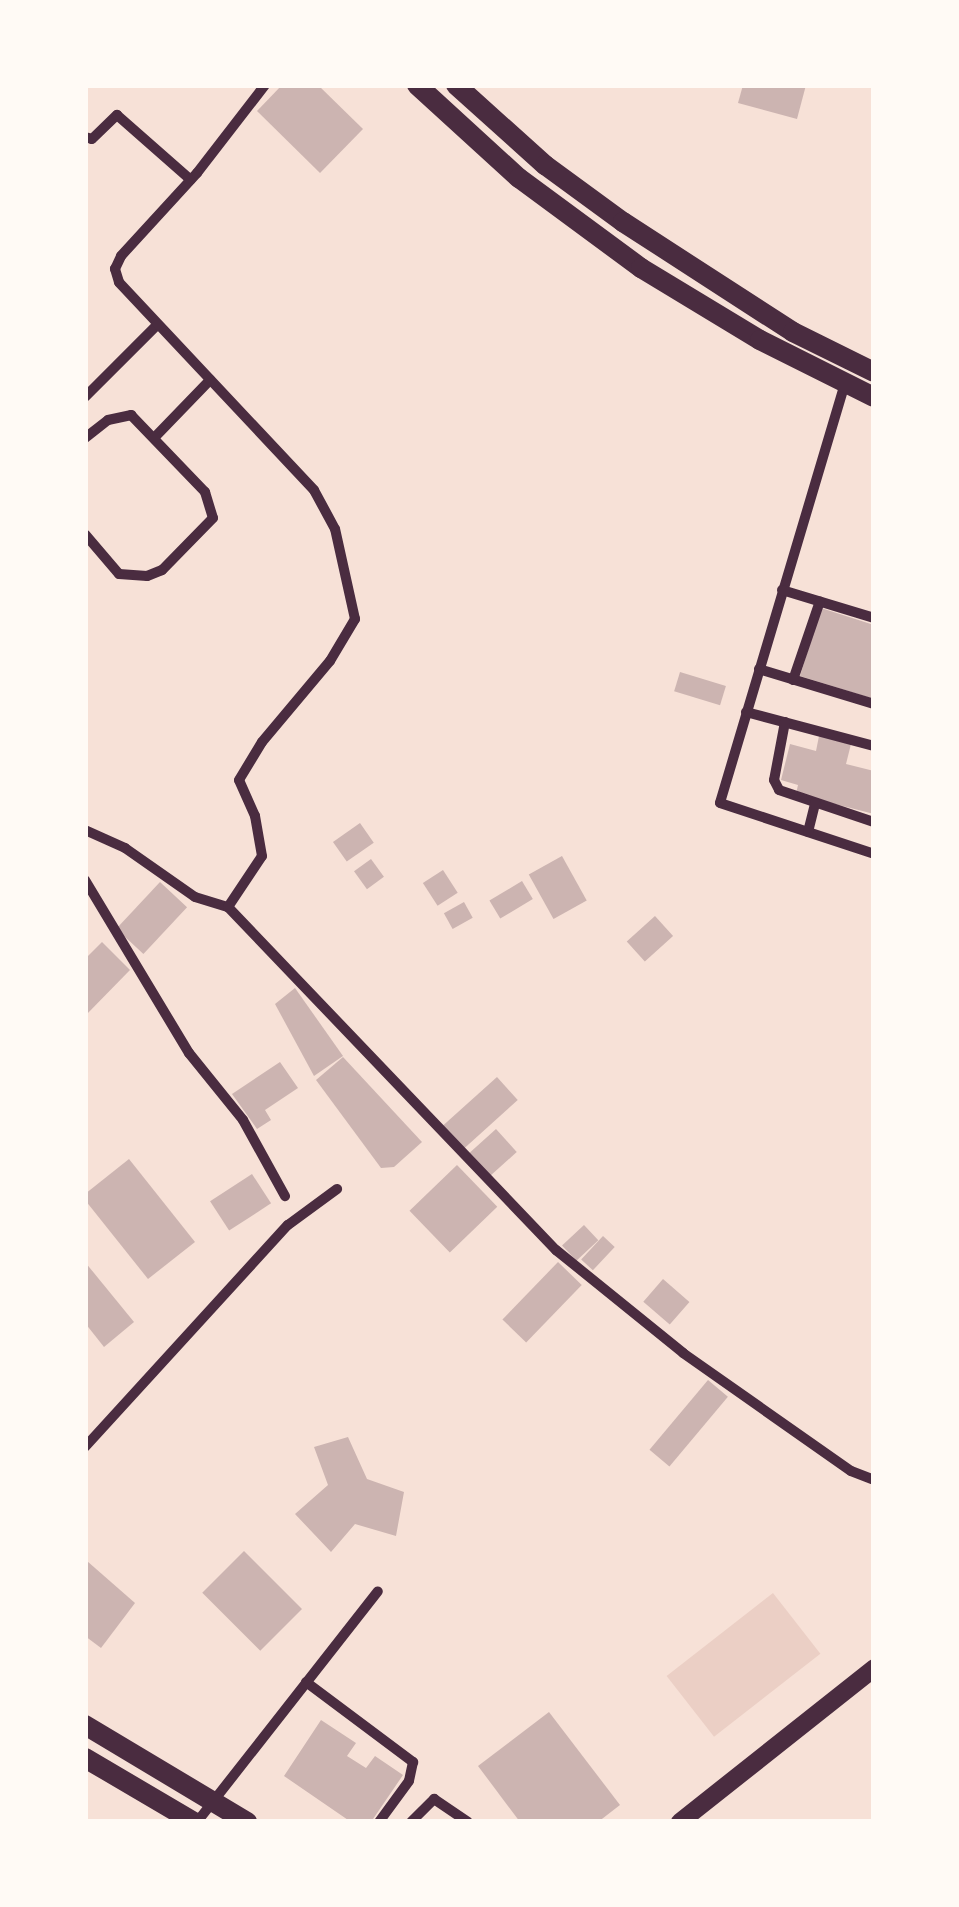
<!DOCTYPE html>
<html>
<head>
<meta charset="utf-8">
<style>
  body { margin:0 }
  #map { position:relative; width:959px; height:1907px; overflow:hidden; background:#f7e1d7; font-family:"Roboto Condensed",sans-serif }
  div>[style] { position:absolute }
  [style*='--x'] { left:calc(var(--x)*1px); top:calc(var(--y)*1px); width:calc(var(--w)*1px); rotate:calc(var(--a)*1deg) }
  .green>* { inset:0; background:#ebcfc5; transform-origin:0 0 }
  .building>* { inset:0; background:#ccb4b1; transform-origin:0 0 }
  .minor>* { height:10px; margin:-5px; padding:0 5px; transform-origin:5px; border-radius:5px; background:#4a2c40 }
  .tertiary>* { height:18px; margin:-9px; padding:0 9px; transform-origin:9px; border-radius:9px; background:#4a2c40 }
  .secondary>* { height:20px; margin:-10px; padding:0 10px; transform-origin:10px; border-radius:10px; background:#4a2c40 }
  span { translate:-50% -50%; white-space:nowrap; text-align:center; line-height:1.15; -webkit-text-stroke:8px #fffaf5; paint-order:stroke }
  .frame { position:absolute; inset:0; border:88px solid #fffaf5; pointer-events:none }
</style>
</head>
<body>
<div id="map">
  <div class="green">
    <div style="left:773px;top:1593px;width:77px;height:135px;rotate:52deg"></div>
  </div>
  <div class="building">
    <div style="clip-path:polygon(282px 85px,318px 85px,363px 129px,320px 173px,257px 111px)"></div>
    <div style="clip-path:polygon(743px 85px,806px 85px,797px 119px,738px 103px)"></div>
    <div style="clip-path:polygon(821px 608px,874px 625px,874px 699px,800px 676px)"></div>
    <div style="left:680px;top:672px;width:48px;height:20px;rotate:17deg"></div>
    <div style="clip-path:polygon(819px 736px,851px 744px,846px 764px,874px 771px,874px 814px,796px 794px,798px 785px,781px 780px,790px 744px,816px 751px)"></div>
    <div style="left:360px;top:823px;width:24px;height:33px;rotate:55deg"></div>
    <div style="left:562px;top:856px;width:51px;height:38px;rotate:61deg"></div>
    <div style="left:371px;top:859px;width:22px;height:21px;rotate:54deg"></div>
    <div style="left:443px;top:870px;width:27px;height:24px;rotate:57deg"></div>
    <div style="left:522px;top:881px;width:21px;height:38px;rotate:59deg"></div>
    <div style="left:160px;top:882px;width:37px;height:64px;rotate:43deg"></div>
    <div style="left:464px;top:902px;width:18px;height:23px;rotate:61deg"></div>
    <div style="left:655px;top:916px;width:27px;height:38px;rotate:48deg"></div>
    <div style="clip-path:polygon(102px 942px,130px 970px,85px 1016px,85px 959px)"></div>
    <div style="clip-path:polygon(295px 988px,343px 1056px,314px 1076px,275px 1004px)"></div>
    <div style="clip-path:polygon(343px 1057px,422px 1142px,394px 1167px,381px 1168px,316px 1080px)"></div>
    <div style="clip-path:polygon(280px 1062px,298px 1088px,265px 1110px,271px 1120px,257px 1129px,232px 1094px)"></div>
    <div style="left:497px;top:1077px;width:31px;height:73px;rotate:48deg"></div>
    <div style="left:496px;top:1129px;width:31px;height:37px;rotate:48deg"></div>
    <div style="clip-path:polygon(129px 1159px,195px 1242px,148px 1279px,85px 1200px,85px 1194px)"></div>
    <div style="left:457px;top:1165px;width:58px;height:66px;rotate:46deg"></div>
    <div style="left:252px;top:1174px;width:35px;height:50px;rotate:57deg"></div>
    <div style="left:584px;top:1225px;width:21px;height:30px;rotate:47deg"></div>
    <div style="left:603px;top:1236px;width:16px;height:32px;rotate:43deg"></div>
    <div style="clip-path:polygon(85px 1262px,134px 1322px,104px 1347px,85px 1323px)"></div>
    <div style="left:558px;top:1262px;width:33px;height:80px;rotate:44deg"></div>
    <div style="left:663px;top:1279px;width:35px;height:30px;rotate:41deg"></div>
    <div style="left:708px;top:1380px;width:26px;height:91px;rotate:40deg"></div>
    <div style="clip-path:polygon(348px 1437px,367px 1479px,404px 1492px,396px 1536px,355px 1524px,331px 1552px,295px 1514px,328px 1485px,314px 1447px)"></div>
    <div style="left:244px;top:1551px;width:82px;height:59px;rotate:45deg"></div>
    <div style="clip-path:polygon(87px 1561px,135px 1603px,101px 1648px,85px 1636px)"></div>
    <div style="clip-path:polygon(549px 1712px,620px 1805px,598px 1822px,520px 1822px,478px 1766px)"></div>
    <div style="clip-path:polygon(321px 1720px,356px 1743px,347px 1756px,366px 1768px,375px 1756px,403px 1775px,371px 1822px,351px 1822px,284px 1776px)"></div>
  </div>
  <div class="minor">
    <div style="--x:85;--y:137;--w:7;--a:16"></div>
    <div style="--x:92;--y:139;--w:35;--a:-44"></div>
    <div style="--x:117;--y:115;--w:98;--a:41.3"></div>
    <div style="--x:846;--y:380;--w:441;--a:106.6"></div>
    <div style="--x:720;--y:803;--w:162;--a:18.3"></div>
    <div style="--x:85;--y:397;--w:102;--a:-45"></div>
    <div style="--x:85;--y:438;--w:29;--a:-38"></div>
    <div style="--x:108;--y:420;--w:24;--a:-12"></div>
    <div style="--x:131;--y:415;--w:107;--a:46.1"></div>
    <div style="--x:205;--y:492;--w:27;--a:73"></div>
    <div style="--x:213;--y:518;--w:73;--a:134.4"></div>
    <div style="--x:162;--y:570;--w:16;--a:158"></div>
    <div style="--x:147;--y:576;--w:28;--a:-176"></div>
    <div style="--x:119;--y:574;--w:52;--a:-130.4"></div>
    <div style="--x:154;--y:438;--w:81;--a:-46"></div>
    <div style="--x:782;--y:590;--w:96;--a:16.9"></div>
    <div style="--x:759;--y:669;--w:120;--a:16.9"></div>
    <div style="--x:793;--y:680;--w:83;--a:-71.1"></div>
    <div style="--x:746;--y:712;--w:132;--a:14.9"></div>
    <div style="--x:785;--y:722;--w:59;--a:100.7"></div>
    <div style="--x:774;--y:780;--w:11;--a:63"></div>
    <div style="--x:779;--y:790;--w:100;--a:18.6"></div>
    <div style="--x:85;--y:830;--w:44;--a:24.2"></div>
    <div style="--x:125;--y:848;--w:85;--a:35"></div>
    <div style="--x:195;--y:897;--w:34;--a:17"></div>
    <div style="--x:228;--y:907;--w:475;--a:46.3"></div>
    <div style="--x:556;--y:1250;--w:164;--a:39"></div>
    <div style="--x:683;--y:1353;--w:205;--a:35.1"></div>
    <div style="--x:851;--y:1471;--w:25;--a:21"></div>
    <div style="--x:808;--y:832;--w:30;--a:-76"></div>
    <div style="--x:85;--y:880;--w:202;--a:59"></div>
    <div style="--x:189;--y:1053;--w:86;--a:51.1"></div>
    <div style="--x:243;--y:1120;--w:87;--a:61.1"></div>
    <div style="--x:228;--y:907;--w:61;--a:-56.3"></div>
    <div style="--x:262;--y:856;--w:41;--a:-99.9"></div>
    <div style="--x:255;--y:816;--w:39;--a:-114"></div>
    <div style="--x:239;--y:780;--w:44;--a:-58.8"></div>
    <div style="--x:262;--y:742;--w:106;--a:-50"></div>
    <div style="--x:330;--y:661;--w:49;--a:-59.2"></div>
    <div style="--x:355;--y:619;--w:92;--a:-102.5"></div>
    <div style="--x:335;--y:529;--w:44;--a:-118.3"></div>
    <div style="--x:314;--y:490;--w:285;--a:-133.2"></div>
    <div style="--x:119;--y:282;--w:14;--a:-107"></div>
    <div style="--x:115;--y:269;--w:14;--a:-65"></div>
    <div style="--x:121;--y:256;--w:113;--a:-47.5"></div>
    <div style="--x:197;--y:173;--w:111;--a:-52.3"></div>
    <div style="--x:85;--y:1447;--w:301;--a:-47.6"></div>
    <div style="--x:288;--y:1225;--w:61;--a:-36.3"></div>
    <div style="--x:306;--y:1682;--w:134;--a:36.8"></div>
    <div style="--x:413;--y:1762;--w:19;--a:102"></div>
    <div style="--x:409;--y:1781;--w:51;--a:126.2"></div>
    <div style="--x:197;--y:1822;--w:293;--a:-51.9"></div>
    <div style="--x:411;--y:1822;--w:33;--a:-45"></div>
    <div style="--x:434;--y:1799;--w:41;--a:34.1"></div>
  </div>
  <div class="tertiary">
    <div style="--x:680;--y:1822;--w:248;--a:-38.4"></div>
  </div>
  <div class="secondary">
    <div style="--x:417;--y:85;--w:138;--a:42.4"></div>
    <div style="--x:519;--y:178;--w:152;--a:36.4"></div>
    <div style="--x:641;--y:268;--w:139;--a:31.2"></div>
    <div style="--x:760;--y:340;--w:127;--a:26.6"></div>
    <div style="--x:456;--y:85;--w:120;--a:42"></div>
    <div style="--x:545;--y:165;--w:97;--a:36.2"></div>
    <div style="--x:623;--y:222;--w:202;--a:32.9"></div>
    <div style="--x:793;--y:332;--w:90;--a:26.3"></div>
    <div style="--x:85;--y:1725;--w:189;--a:30.9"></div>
    <div style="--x:85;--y:1758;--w:126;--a:30.4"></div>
  </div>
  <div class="frame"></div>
</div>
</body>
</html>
